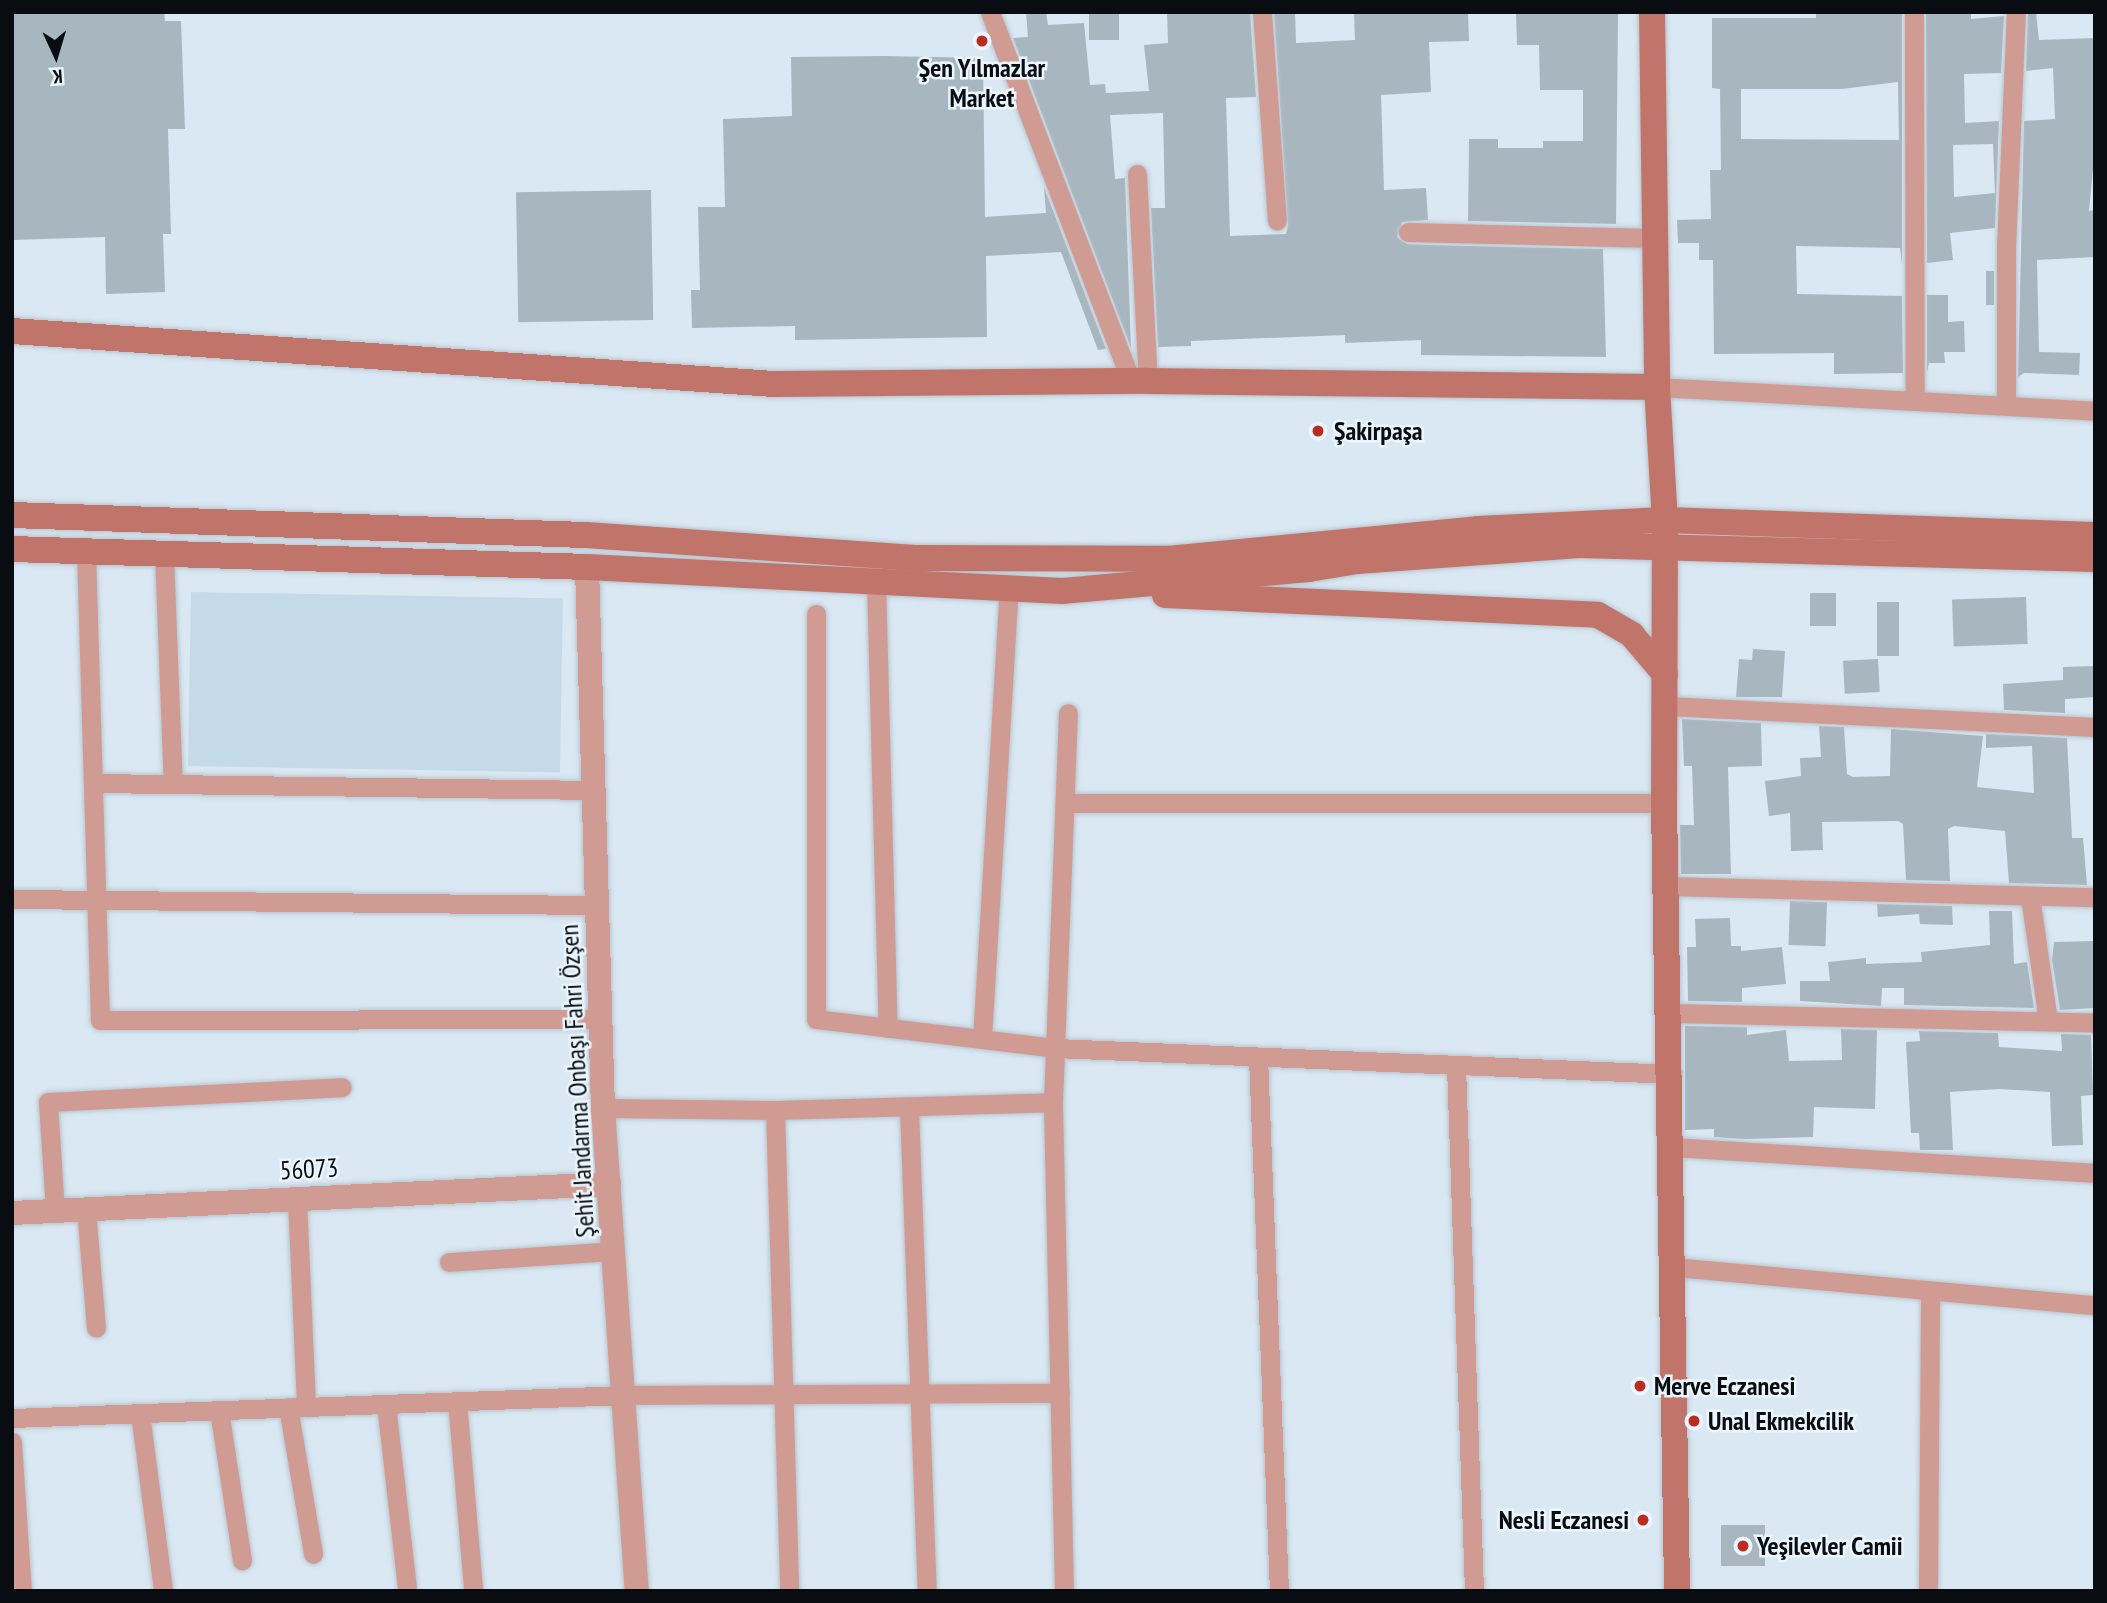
<!DOCTYPE html>
<html>
<head>
<meta charset="utf-8">
<style>
  body { margin:0 }
  #map { position:relative; width:2107px; height:1603px; overflow:hidden; background:#dae8f3; font-family:"PT Sans Narrow",sans-serif }
  div>[style] { position:absolute }
  [style*='--x'] { left:calc(var(--x)*1px); top:calc(var(--y)*1px); width:calc(var(--w)*1px); rotate:calc(var(--a)*1deg) }
  .built>* { inset:0; background:#c5dae9; transform-origin:0 0 }
  .building>* { inset:0; background:#a8b6c0; transform-origin:0 0 }
  .roads { filter:drop-shadow(0 0 2px #b9c5cf) drop-shadow(0 0 2px #b9c5cf) }
  .minor>* { height:19px; margin:-9.5px; padding:0 9.5px; transform-origin:9.5px; border-radius:9.5px; background:#d09b92 }
  .tertiary>* { height:24px; margin:-12px; padding:0 12px; transform-origin:12px; border-radius:12px; background:#d09b92 }
  .secondary>* { height:26px; margin:-13px; padding:0 13px; transform-origin:13px; border-radius:13px; background:#c1756a }
  .dots>* { width:19px; height:19px; translate:-50% -50%; box-sizing:border-box; border:4px solid #eaf5fe; border-radius:50% }
  span { translate:-50% -50%; white-space:nowrap; text-align:center; line-height:1.15; -webkit-text-stroke:5px #eaf5fe; paint-order:stroke }
  .poi-label { font-size:26px; color:#090d11; font-weight:700 }
  .left { translate:0 -50%; text-align:left }
  .right { translate:-100% -50%; text-align:right }
  .street-label { font-size:26px; color:#090d11 }
  .frame { position:absolute; inset:0; border:14px solid #090d11; pointer-events:none }
  .north { position:absolute; left:21px; top:21px; width:70px; height:70px; -webkit-text-stroke:5px #eaf5fe; paint-order:stroke; rotate:176deg; font-size:19px; font-weight:700; line-height:28px; text-align:center; color:#090d11 }
  .north::after { content:''; display:block; margin:auto; width:24px; height:32px; background:#090d11; clip-path:polygon(50% 0,100% 100%,50% 72%,0 100%) }
</style>
</head>
<body>
<div id="map">
  <div class="built">
    <div style="left:191px;top:592px;width:372px;height:174px;rotate:1deg"></div>
  </div>
  <div class="building">
    <div style="clip-path:polygon(12px 12px,164px 12px,165px 21px,181px 21px,185px 129px,168px 129px,171px 234px,163px 234px,165px 292px,106px 294px,105px 237px,12px 240px)"></div>
    <div style="clip-path:polygon(1026px 12px,1046px 12px,1048px 25px,1084px 23px,1090px 85px,1105px 84px,1106px 93px,1149px 91px,1144px 45px,1168px 43px,1167px 12px,1250px 12px,1256px 97px,1226px 98px,1230px 236px,1286px 234px,1288px 225px,1274px 12px,1295px 12px,1296px 43px,1355px 40px,1354px 12px,1468px 12px,1469px 41px,1429px 42px,1431px 92px,1381px 95px,1384px 190px,1426px 188px,1428px 220px,1402px 222px,1397px 237px,1407px 244px,1429px 245px,1603px 249px,1606px 357px,1421px 355px,1421px 340px,1345px 343px,1345px 335px,1191px 341px,1191px 346px,1158px 347px,1151px 208px,1165px 208px,1163px 113px,1110px 115px,1115px 179px,1125px 178px,1131px 348px,1013px 38px,1028px 37px)"></div>
    <div style="left:1089px;top:12px;width:30px;height:28px"></div>
    <div style="clip-path:polygon(1618px 12px,1616px 224px,1468px 221px,1469px 139px,1498px 139px,1498px 148px,1543px 148px,1543px 141px,1583px 141px,1583px 90px,1540px 90px,1539px 45px,1517px 45px,1516px 13px)"></div>
    <div style="clip-path:polygon(evenodd,1902px 12px,1902px 265px,1900px 248px,1796px 246px,1797px 294px,1902px 296px,1903px 373px,1834px 374px,1834px 353px,1714px 354px,1713px 260px,1699px 260px,1699px 243px,1678px 243px,1677px 220px,1711px 219px,1710px 170px,1721px 170px,1720px 89px,1712px 88px,1712px 18px,1816px 18px,1816px 13px,1902px 12px,1898px 82px,1899px 140px,1741px 139px,1741px 89px,1842px 89px,1898px 82px)"></div>
    <div style="clip-path:polygon(evenodd,1926px 12px,1971px 12px,1971px 19px,2004px 16px,2001px 73px,1964px 74px,1965px 123px,1999px 121px,1995px 228px,1950px 233px,1953px 260px,1927px 263px,1926px 12px,1993px 144px,1995px 193px,1954px 197px,1953px 145px,1993px 144px)"></div>
    <div style="clip-path:polygon(2036px 12px,2039px 40px,2095px 38px,2095px 147px,2089px 211px,2095px 210px,2095px 257px,2037px 260px,2039px 352px,2080px 353px,2079px 375px,2024px 373px,2018px 377px,2024px 121px,2055px 119px,2053px 68px,2026px 71px,2028px 13px)"></div>
    <div style="clip-path:polygon(883px 56px,983px 58px,985px 217px,1046px 213px,1044px 187px,1106px 349px,1098px 350px,1061px 252px,986px 256px,987px 337px,795px 340px,795px 326px,692px 328px,691px 290px,700px 290px,698px 207px,725px 207px,723px 119px,792px 116px,791px 57px)"></div>
    <div style="left:651px;top:190px;width:130px;height:135px;rotate:89deg"></div>
    <div style="left:1986px;top:271px;width:8px;height:34px"></div>
    <div style="clip-path:polygon(1927px 295px,1948px 295px,1948px 322px,1964px 321px,1965px 352px,1944px 352px,1945px 363px,1929px 363px,1927px 372px)"></div>
    <div style="left:1810px;top:593px;width:26px;height:33px"></div>
    <div style="left:2026px;top:597px;width:47px;height:74px;rotate:88deg"></div>
    <div style="left:1877px;top:602px;width:22px;height:54px"></div>
    <div style="clip-path:polygon(1753px 649px,1785px 651px,1782px 697px,1736px 697px,1739px 659px,1752px 660px)"></div>
    <div style="left:1878px;top:659px;width:33px;height:35px;rotate:87deg"></div>
    <div style="clip-path:polygon(2095px 666px,2095px 697px,2065px 699px,2065px 713px,2004px 710px,2003px 684px,2063px 680px,2063px 667px)"></div>
    <div style="clip-path:polygon(1682px 719px,1761px 723px,1762px 766px,1728px 767px,1731px 874px,1681px 874px,1680px 825px,1694px 825px,1692px 766px,1684px 766px)"></div>
    <div style="clip-path:polygon(1819px 726px,1844px 727px,1847px 774px,1853px 777px,1890px 776px,1891px 729px,1983px 736px,1977px 787px,2034px 793px,2032px 746px,1986px 748px,1986px 734px,2067px 738px,2072px 838px,2083px 838px,2087px 885px,2009px 883px,2005px 831px,1954px 826px,1948px 829px,1950px 881px,1906px 880px,1903px 824px,1898px 821px,1822px 822px,1823px 850px,1791px 851px,1790px 813px,1769px 816px,1765px 781px,1801px 776px,1800px 758px,1821px 757px)"></div>
    <div style="left:1790px;top:901px;width:37px;height:44px;rotate:2deg"></div>
    <div style="clip-path:polygon(1877px 904px,1952px 906px,1953px 925px,1920px 924px,1919px 914px,1878px 917px)"></div>
    <div style="clip-path:polygon(1989px 911px,2012px 911px,2014px 964px,2027px 962px,2034px 1008px,1904px 1005px,1904px 988px,1882px 988px,1881px 1006px,1800px 1001px,1800px 981px,1830px 981px,1828px 962px,1866px 958px,1866px 964px,1922px 962px,1921px 952px,1990px 945px)"></div>
    <div style="clip-path:polygon(1730px 918px,1731px 946px,1741px 946px,1741px 951px,1782px 947px,1786px 984px,1742px 988px,1742px 1002px,1688px 1001px,1687px 947px,1696px 947px,1695px 919px)"></div>
    <div style="clip-path:polygon(2095px 941px,2095px 1008px,2060px 1010px,2052px 960px,2054px 942px)"></div>
    <div style="clip-path:polygon(1685px 1026px,1747px 1027px,1747px 1035px,1786px 1030px,1789px 1061px,1842px 1060px,1841px 1029px,1877px 1030px,1875px 1109px,1814px 1107px,1813px 1137px,1744px 1139px,1714px 1137px,1714px 1129px,1685px 1130px)"></div>
    <div style="clip-path:polygon(1919px 1031px,1998px 1033px,1999px 1047px,2062px 1051px,2061px 1034px,2091px 1035px,2093px 1095px,2081px 1096px,2083px 1145px,2052px 1146px,2050px 1092px,1999px 1089px,1950px 1092px,1953px 1150px,1920px 1150px,1919px 1133px,1911px 1133px,1906px 1042px,1920px 1041px)"></div>
    <div style="left:1721px;top:1525px;width:44px;height:41px"></div>
  </div>
  <div class="roads">
    <div class="minor">
      <div style="--x:990;--y:12;--w:395;--a:69.1"></div>
      <div style="--x:1262;--y:12;--w:209;--a:85.9"></div>
      <div style="--x:1914;--y:12;--w:387;--a:89.9"></div>
      <div style="--x:1137;--y:174;--w:207;--a:87"></div>
      <div style="--x:1408;--y:232;--w:245;--a:1.4"></div>
      <div style="--x:1657;--y:387;--w:439;--a:3.1"></div>
      <div style="--x:2006;--y:405;--w:157;--a:-90"></div>
      <div style="--x:2006;--y:248;--w:236;--a:-87.6"></div>
      <div style="--x:86;--y:551;--w:469;--a:88.3"></div>
      <div style="--x:100;--y:1020;--w:500;--a:-0.11"></div>
      <div style="--x:164;--y:554;--w:230;--a:87.8"></div>
      <div style="--x:876;--y:581;--w:447;--a:88.5"></div>
      <div style="--x:816;--y:614;--w:405;--a:90"></div>
      <div style="--x:816;--y:1019;--w:241;--a:6.9"></div>
      <div style="--x:1055;--y:1048;--w:618;--a:2.41"></div>
      <div style="--x:1665;--y:706;--w:431;--a:2.8"></div>
      <div style="--x:94;--y:783;--w:500;--a:0.8"></div>
      <div style="--x:1065;--y:803;--w:599;--a:0"></div>
      <div style="--x:1667;--y:886;--w:428;--a:1.5"></div>
      <div style="--x:2030;--y:896;--w:126;--a:81.8"></div>
      <div style="--x:12;--y:899;--w:585;--a:0.59"></div>
      <div style="--x:1670;--y:1013;--w:425;--a:1.3"></div>
      <div style="--x:982;--y:1039;--w:450;--a:-86.6"></div>
      <div style="--x:1258;--y:1057;--w:534;--a:87.75"></div>
      <div style="--x:1456;--y:1065;--w:526;--a:88.04"></div>
      <div style="--x:603;--y:1108;--w:172;--a:0.7"></div>
      <div style="--x:775;--y:1110;--w:278;--a:-1.6"></div>
      <div style="--x:909;--y:1108;--w:483;--a:87.9"></div>
      <div style="--x:775;--y:1110;--w:481;--a:88.3"></div>
      <div style="--x:1673;--y:1147;--w:423;--a:3.5"></div>
      <div style="--x:297;--y:1199;--w:208;--a:87.5"></div>
      <div style="--x:86;--y:1209;--w:119;--a:85.2"></div>
      <div style="--x:55;--y:1211;--w:109;--a:-93.7"></div>
      <div style="--x:48;--y:1102;--w:294;--a:-2.9"></div>
      <div style="--x:449;--y:1262;--w:166;--a:-3.8"></div>
      <div style="--x:1674;--y:1267;--w:423;--a:5.2"></div>
      <div style="--x:457;--y:1401;--w:188;--a:85.1"></div>
      <div style="--x:386;--y:1404;--w:184;--a:83.5"></div>
      <div style="--x:288;--y:1407;--w:149;--a:80.3"></div>
      <div style="--x:219;--y:1410;--w:152;--a:81.3"></div>
      <div style="--x:140;--y:1413;--w:179;--a:82.6"></div>
      <div style="--x:12;--y:1418;--w:614;--a:-2.15"></div>
      <div style="--x:626;--y:1395;--w:434;--a:-0.3"></div>
      <div style="--x:12;--y:1442;--w:149;--a:86.2"></div>
      <div style="--x:1064;--y:1591;--w:489;--a:-91.3"></div>
      <div style="--x:1053;--y:1102;--w:389;--a:-87.8"></div>
      <div style="--x:1928;--y:1591;--w:300;--a:-89.6"></div>
    </div>
    <div class="tertiary">
      <div style="--x:587;--y:567;--w:541;--a:88.31"></div>
      <div style="--x:603;--y:1108;--w:484;--a:86"></div>
      <div style="--x:12;--y:1213;--w:598;--a:-2.78"></div>
    </div>
    <div class="secondary">
      <div style="--x:1652;--y:12;--w:375;--a:89.2"></div>
      <div style="--x:1657;--y:387;--w:133;--a:86.6"></div>
      <div style="--x:1665;--y:520;--w:283;--a:90.2"></div>
      <div style="--x:1664;--y:803;--w:788;--a:89.05"></div>
      <div style="--x:12;--y:331;--w:763;--a:3.98"></div>
      <div style="--x:773;--y:384;--w:375;--a:-0.5"></div>
      <div style="--x:1148;--y:381;--w:509;--a:0.68"></div>
      <div style="--x:12;--y:515;--w:574;--a:2"></div>
      <div style="--x:586;--y:535;--w:333;--a:4"></div>
      <div style="--x:918;--y:558;--w:250;--a:0.2"></div>
      <div style="--x:1168;--y:559;--w:311;--a:-5.5"></div>
      <div style="--x:1478;--y:529;--w:187;--a:-2.8"></div>
      <div style="--x:1665;--y:520;--w:430;--a:2"></div>
      <div style="--x:12;--y:549;--w:575;--a:1.79"></div>
      <div style="--x:587;--y:567;--w:476;--a:2.9"></div>
      <div style="--x:1062;--y:591;--w:248;--a:-5.1"></div>
      <div style="--x:1309;--y:569;--w:49;--a:-9.5"></div>
      <div style="--x:1357;--y:561;--w:223;--a:-4.1"></div>
      <div style="--x:1579;--y:545;--w:516;--a:1.55"></div>
      <div style="--x:1165;--y:595;--w:433;--a:2.6"></div>
      <div style="--x:1598;--y:615;--w:39;--a:30"></div>
      <div style="--x:1632;--y:635;--w:51;--a:49.8"></div>
    </div>
  </div>
  <div class="dots">
    <div style="left:982px;top:41px;background:#ba2c22"></div>
    <div style="left:1318px;top:431px;background:#ba2c22"></div>
    <div style="left:1640px;top:1386px;background:#ba2c22"></div>
    <div style="left:1694px;top:1421px;background:#ba2c22"></div>
    <div style="left:1643px;top:1520px;background:#ba2c22"></div>
    <div style="left:1743px;top:1546px;background:#ba2c22"></div>
  </div>
  <div class="poi-label">
    <span style="left:982px;top:83px">Şen Yılmazlar<br>Market</span>
    <span class="left" style="left:1334px;top:431px">Şakirpaşa</span>
    <span class="left" style="left:1654px;top:1386px">Merve Eczanesi</span>
    <span class="left" style="left:1708px;top:1421px">Unal Ekmekcilik</span>
    <span class="right" style="left:1629px;top:1520px">Nesli Eczanesi</span>
    <span class="left" style="left:1757px;top:1546px">Yeşilevler Camii</span>
  </div>
  <div class="street-label">
    <span style="left:577px;top:1081px;rotate:-93deg">Şehit Jandarma Onbaşı Fahri Özşen</span>
    <span style="left:309px;top:1169px;rotate:-3deg">56073</span>
  </div>
  <div class="frame"></div>
  <div class="north">K</div>
</div>
</body>
</html>
